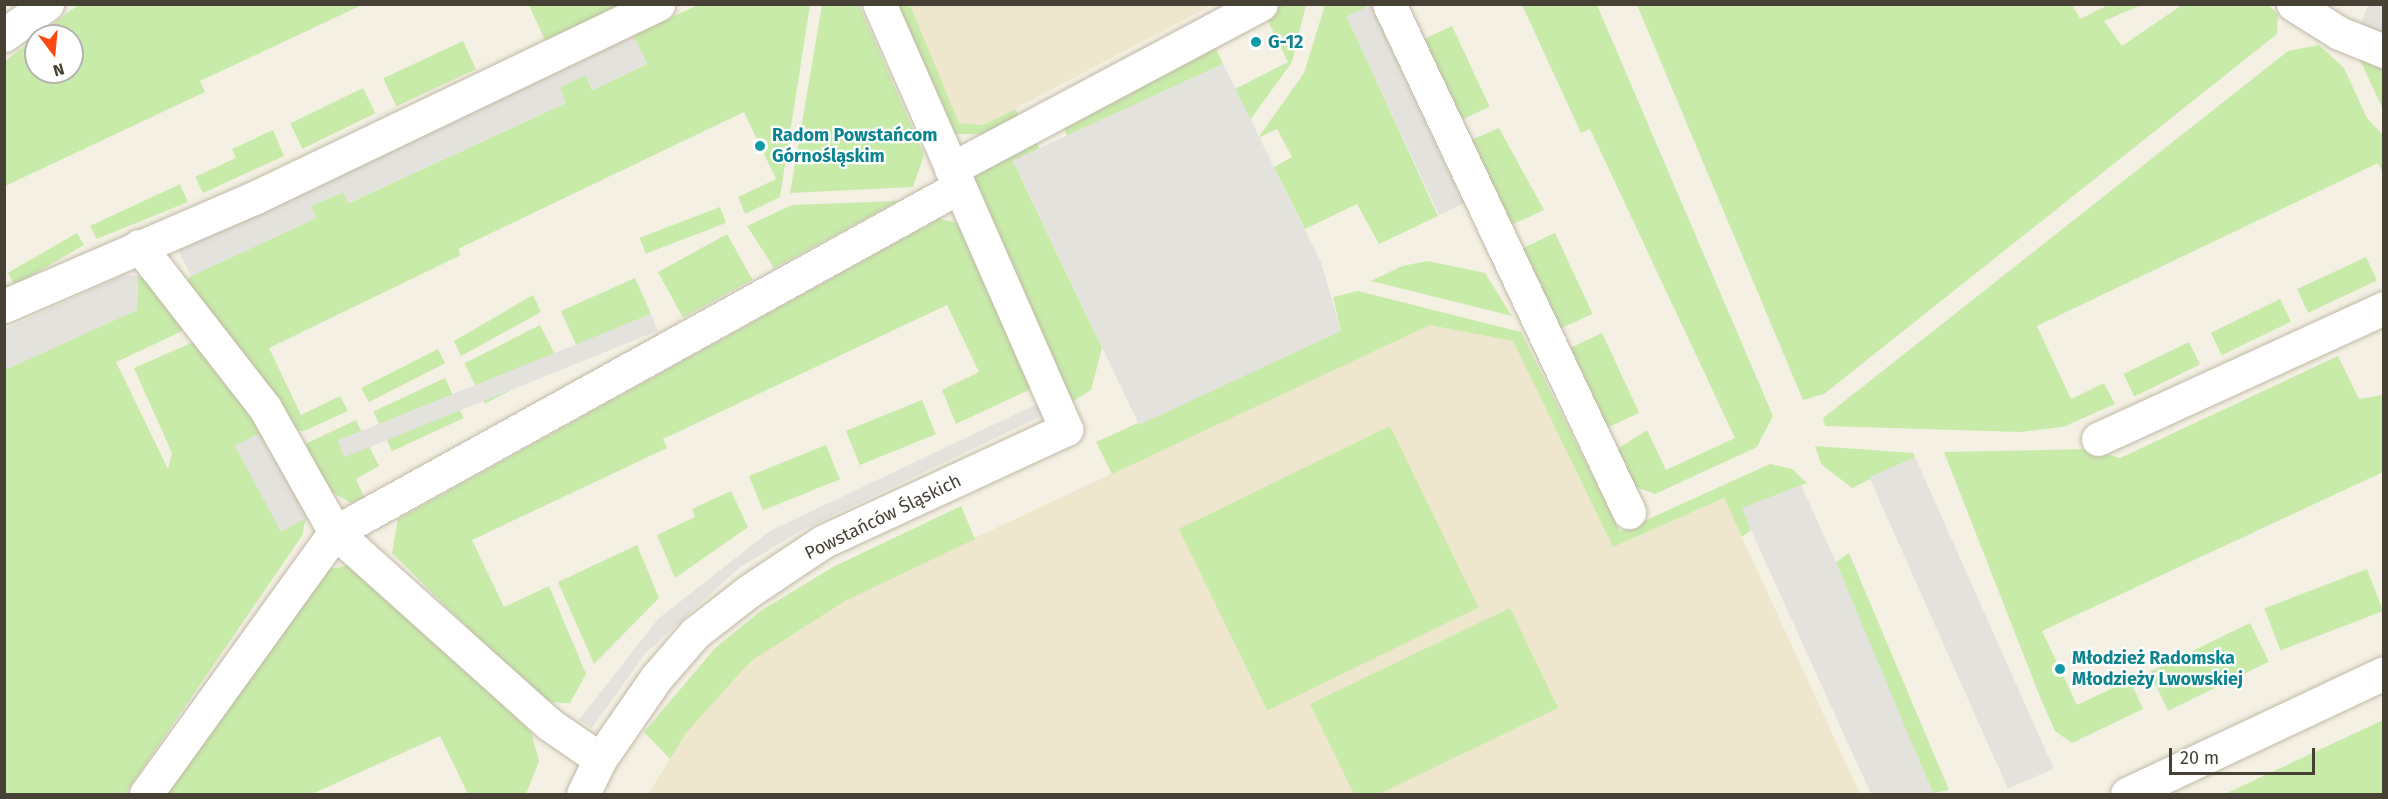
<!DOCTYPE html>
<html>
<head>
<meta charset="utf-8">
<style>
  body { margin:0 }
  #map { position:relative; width:2388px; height:799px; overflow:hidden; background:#f4f0e4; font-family:"Fira Sans",sans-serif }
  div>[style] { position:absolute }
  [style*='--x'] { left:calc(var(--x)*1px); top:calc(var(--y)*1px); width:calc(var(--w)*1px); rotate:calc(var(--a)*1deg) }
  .education>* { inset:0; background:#eee7cd }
  .green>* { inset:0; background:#c8ebaa; transform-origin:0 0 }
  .parking>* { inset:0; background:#e4e2dd; transform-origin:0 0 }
  .roads { filter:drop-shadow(0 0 2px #c0b9a6) drop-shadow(0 0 2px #c0b9a6) }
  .minor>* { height:33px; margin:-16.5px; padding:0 16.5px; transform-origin:16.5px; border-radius:16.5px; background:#fff }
  .dots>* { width:16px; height:16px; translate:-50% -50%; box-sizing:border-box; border:3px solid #fff; border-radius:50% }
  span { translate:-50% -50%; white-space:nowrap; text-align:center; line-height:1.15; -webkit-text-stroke:4.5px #fff; paint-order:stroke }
  .culture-label { font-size:18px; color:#0d838f; font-weight:700 }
  .left { translate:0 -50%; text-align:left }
  .street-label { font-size:18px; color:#464134 }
  .frame { position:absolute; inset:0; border:6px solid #464134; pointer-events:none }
  .north { position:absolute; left:24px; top:24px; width:60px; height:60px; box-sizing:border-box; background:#fff; border:2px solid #b5b3ae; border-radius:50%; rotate:164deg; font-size:16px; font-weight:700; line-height:24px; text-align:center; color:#464134 }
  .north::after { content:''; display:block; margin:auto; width:21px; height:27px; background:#ff4810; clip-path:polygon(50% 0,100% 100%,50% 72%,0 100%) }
  .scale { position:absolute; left:2169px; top:748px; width:146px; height:27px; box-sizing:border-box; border:3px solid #464134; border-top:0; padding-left:8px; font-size:18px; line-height:21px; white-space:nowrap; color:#464134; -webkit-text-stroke:4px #fff; paint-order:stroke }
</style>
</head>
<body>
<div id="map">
  <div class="education">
    <div style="clip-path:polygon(908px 5px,1212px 5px,985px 125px,959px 123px)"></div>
    <div style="clip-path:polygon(1431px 323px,1513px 341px,1613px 547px,1724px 498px,1860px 794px,648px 794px,686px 733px,751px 661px,848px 598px)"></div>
  </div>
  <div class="green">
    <div style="clip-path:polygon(2072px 4px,2080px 19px,2108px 5px,2141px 5px,2104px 21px,2122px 46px,2182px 5px,2269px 5px,2278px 15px,2277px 34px,1824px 394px,1803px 400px,1637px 5px)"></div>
    <div style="clip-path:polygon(78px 5px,78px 4px,362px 5px,200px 81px,205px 92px,5px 186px,5px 61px,36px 37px,36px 72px,72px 72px,72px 36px,37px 36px)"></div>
    <div style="clip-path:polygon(529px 5px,626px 5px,548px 47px)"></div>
    <div style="clip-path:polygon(698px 5px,810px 5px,780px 197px,745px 214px,738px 197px,776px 179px,744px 112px,458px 249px,461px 255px,269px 348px,301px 415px,340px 396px,348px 411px,304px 431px,292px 430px,186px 282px,191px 276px,316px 218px,311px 206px,343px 192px,349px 203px,566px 103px,559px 87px,586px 75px,592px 90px,647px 64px,633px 35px)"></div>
    <div style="clip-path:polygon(822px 5px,859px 5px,924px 155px,913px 187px,790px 193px)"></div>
    <div style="clip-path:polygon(892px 5px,910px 5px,959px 123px,983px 125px,1016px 109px,1019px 119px,984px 134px,950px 134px)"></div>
    <div style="clip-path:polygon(1281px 5px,1306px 5px,1292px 62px,1250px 120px,1235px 89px,1288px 62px,1266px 17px,1235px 29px)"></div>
    <div style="clip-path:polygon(1325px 5px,1368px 5px,1350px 23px,1438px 216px,1379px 244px,1357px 204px,1305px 229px,1274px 167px,1292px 157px,1277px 129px,1258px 138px,1304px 73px)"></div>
    <div style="clip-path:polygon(1522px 5px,1597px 5px,1773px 416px,1757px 447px,1655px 494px,1628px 484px,1614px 451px,1647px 430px,1666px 470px,1735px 438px,1590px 129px,1581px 133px)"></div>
    <div style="left:1452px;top:26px;width:89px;height:34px;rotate:65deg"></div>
    <div style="left:463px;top:41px;width:31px;height:88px;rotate:65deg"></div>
    <div style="clip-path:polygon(1213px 42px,1223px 64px,1067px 136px,1062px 122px)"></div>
    <div style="clip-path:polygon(2319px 45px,2344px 68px,2367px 118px,2383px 135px,2383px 173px,2378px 163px,2037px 326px,2071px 399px,2104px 383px,2115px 404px,2063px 427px,2020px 432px,1825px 426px,1823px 418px,2288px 51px)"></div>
    <div style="clip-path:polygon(2359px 58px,2383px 69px,2383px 109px)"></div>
    <div style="left:363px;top:88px;width:28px;height:81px;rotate:64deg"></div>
    <div style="clip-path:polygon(1499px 128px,1544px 210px,1509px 226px,1469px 141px)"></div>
    <div style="clip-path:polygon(273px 130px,284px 156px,203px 193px,195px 177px,236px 158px,232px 149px)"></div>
    <div style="clip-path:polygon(1033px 135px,1040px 149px,1013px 161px,1102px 348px,1091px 390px,1072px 402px,973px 182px,980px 169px)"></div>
    <div style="clip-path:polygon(180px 184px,188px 202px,97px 239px,90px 226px)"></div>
    <div style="clip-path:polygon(898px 201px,774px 268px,747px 226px,792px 205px)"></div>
    <div style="left:720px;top:207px;width:17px;height:86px;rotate:69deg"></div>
    <div style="clip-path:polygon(939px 219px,959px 223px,1033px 388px,956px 424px,942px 390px,979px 372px,947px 305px,663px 439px,667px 448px,472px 540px,504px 607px,549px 586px,586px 674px,570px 703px,543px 702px,392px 553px,398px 519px)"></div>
    <div style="left:77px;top:233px;width:14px;height:80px;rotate:60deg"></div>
    <div style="left:1555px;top:233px;width:89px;height:37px;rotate:65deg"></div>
    <div style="left:727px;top:234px;width:52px;height:79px;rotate:61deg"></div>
    <div style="left:2366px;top:257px;width:26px;height:76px;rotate:65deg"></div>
    <div style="clip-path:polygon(1428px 261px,1485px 273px,1512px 316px,1371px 281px,1402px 266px)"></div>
    <div style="clip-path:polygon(138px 276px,152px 283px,189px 328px,116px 362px,168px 469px,172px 453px,134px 368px,198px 340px,267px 429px,281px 531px,306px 518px,302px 536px,125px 794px,5px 794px,4px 370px,137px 310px)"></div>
    <div style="left:635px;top:278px;width:39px;height:81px;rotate:66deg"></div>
    <div style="clip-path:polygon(1358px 291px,1521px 332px,1620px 532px,1770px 464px,1792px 469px,1807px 483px,1743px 508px,1751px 530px,1742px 537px,1724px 498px,1613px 547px,1513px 341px,1430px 325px,1112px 474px,1096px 442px,1341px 331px,1333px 297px)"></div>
    <div style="clip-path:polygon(533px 295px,541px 312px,461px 356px,454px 341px)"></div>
    <div style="left:2280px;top:299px;width:25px;height:77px;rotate:64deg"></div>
    <div style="left:540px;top:325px;width:45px;height:85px;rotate:63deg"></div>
    <div style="left:1602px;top:333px;width:88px;height:37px;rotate:65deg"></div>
    <div style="left:2189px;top:342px;width:25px;height:73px;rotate:64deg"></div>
    <div style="left:438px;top:349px;width:16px;height:86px;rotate:63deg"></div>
    <div style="clip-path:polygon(2338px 356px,2359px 399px,2383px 395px,2383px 472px,2042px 631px,2077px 705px,2130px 680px,2143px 709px,2072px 743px,2055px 731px,2042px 702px,1944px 452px,2089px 449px,2120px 458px)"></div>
    <div style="left:445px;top:378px;width:44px;height:79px;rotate:65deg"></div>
    <div style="left:922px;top:400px;width:37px;height:82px;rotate:68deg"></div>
    <div style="clip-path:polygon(356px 420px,379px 466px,356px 479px,364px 497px,351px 503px,325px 488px,303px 445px)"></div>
    <div style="left:1390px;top:426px;width:202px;height:235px;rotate:64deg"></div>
    <div style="left:826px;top:445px;width:37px;height:83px;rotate:68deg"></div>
    <div style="clip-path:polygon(1815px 446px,1913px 453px,1915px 457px,1852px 488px,1821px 464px)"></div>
    <div style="clip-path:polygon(731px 491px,748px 527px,675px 578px,657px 535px,695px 517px,692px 509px)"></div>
    <div style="clip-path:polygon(961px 506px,975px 539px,845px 601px,751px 661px,686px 733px,670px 759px,644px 732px,715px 648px,762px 610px,833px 567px)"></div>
    <div style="clip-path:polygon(637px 545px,659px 598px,594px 664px,558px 582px)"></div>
    <div style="clip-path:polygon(1849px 553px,1949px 790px,1933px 793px,1841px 578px,1836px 562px)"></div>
    <div style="clip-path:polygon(356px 564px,531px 732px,539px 761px,526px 794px,468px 794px,440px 736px,312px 794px,159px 794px,320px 571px)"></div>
    <div style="left:2367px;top:569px;width:45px;height:110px;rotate:69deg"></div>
    <div style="clip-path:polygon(1510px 608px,1558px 708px,1379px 794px,1354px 794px,1310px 704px)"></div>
    <div style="left:2250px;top:623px;width:43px;height:112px;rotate:64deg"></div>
    <div style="clip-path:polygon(2383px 720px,2383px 794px,2225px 794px)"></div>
  </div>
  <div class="parking">
    <div style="left:1371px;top:5px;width:219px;height:27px;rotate:65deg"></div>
    <div style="clip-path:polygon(2368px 5px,2383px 5px,2383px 36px,2360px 26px)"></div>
    <div style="clip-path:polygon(633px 35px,647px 64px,593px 90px,586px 75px,560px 87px,566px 103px,348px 203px,343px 192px,311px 206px,316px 218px,191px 276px,176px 245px)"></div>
    <div style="clip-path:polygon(1223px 64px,1321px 262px,1341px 331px,1139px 425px,1013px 160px)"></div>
    <div style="clip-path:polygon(123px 275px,138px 276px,137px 310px,5px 370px,5px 329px)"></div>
    <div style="left:651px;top:314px;width:18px;height:338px;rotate:68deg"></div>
    <div style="clip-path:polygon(1039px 403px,1044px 415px,802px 530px,739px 568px,645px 654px,592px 728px,579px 720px,658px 619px,770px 531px)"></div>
    <div style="clip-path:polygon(267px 429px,304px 498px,306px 518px,281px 532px,235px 446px)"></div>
    <div style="left:1915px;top:457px;width:341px;height:50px;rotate:66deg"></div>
    <div style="clip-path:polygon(1801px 485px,1836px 562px,1933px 794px,1871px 794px,1751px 530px,1742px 508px)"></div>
  </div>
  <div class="roads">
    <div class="minor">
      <div style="--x:1389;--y:4;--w:562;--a:64.71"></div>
      <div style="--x:2293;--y:4;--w:54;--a:32.2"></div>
      <div style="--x:2339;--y:33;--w:48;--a:21.8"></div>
      <div style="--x:4;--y:35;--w:53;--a:-35.8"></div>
      <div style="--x:951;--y:169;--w:351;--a:-28"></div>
      <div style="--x:139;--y:246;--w:205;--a:52.1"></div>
      <div style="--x:265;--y:408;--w:142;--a:60.6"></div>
      <div style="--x:335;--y:532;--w:288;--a:41.9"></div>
      <div style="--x:549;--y:724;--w:62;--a:34.5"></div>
      <div style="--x:4;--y:306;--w:275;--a:-23.4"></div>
      <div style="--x:256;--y:197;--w:446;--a:-25.6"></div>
      <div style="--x:2098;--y:439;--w:315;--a:-24.6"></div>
      <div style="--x:146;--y:794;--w:323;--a:-54.2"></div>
      <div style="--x:335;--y:532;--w:713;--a:-28.94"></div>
      <div style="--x:583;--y:794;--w:39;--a:-64"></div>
      <div style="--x:600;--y:759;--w:98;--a:-55.3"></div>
      <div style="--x:656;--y:678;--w:60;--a:-49.1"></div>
      <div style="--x:695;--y:633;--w:68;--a:-37.9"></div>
      <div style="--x:749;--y:591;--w:90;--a:-33.7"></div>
      <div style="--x:824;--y:541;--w:267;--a:-24.8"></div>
      <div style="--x:1066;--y:429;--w:464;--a:-113.7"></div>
      <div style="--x:2127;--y:794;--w:284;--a:-25.2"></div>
    </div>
  </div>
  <div class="dots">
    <div style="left:1256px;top:42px;background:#0f9aa8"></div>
    <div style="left:760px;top:146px;background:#0f9aa8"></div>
    <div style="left:2060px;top:669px;background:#0f9aa8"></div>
  </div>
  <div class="culture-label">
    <span class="left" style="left:1268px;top:42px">G-12</span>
    <span class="left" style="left:772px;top:146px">Radom Powstańcom<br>Górnośląskim</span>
    <span class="left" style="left:2072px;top:669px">Młodzież Radomska<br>Młodzieży Lwowskiej</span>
  </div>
  <div class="street-label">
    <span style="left:883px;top:517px;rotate:-26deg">Powstańców Śląskich</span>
  </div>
  <div class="frame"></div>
  <div class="north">N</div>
  <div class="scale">20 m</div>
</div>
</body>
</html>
